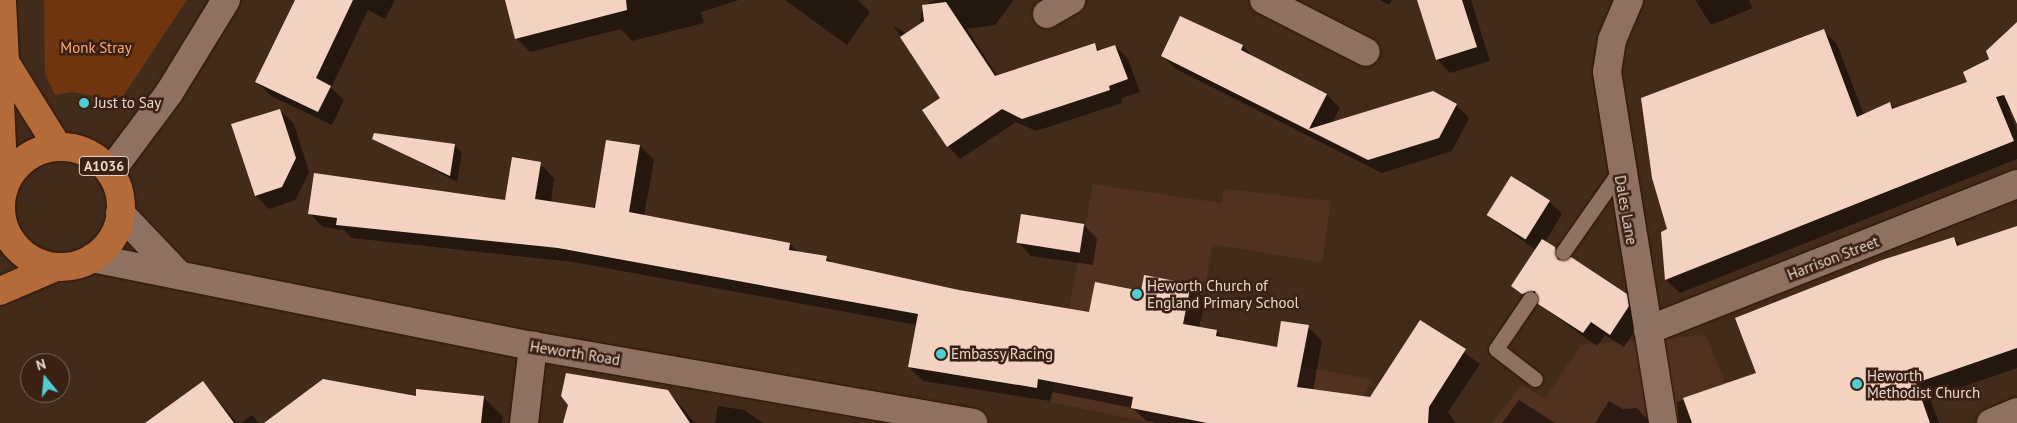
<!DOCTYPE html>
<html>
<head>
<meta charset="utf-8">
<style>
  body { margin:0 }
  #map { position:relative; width:2017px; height:423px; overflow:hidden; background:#432b1c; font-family:"PT Sans",sans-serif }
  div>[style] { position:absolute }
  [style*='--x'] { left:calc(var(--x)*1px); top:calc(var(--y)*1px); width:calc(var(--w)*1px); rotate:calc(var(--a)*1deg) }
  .built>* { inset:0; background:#513220 }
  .green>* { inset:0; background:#6e350e }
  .shadow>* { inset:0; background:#0007 }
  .building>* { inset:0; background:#f3d2c1; transform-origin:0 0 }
  .roads { filter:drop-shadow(0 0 1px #291205) drop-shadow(0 0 1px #291205) }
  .service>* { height:15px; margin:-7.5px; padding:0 7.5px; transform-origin:7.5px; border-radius:7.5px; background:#8e7161 }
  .minor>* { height:28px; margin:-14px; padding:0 14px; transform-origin:14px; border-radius:14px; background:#8e7161 }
  .tertiary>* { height:28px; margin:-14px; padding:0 14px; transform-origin:14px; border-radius:14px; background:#8e7161 }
  .primary>* { height:28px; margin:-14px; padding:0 14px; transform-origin:14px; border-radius:14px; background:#b56b39 }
  .primary>.ring { margin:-14px; padding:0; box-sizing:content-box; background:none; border:28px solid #b56b39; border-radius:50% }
  .dots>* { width:14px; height:14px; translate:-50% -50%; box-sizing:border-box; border:2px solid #392113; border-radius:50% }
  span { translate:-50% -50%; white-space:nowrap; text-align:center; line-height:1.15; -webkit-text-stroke:5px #392113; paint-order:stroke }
  .shield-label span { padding:1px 4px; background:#392113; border:1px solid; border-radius:4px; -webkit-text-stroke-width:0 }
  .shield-label { font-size:14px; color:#e8d8cf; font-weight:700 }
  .park-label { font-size:15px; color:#feaa7a }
  .poi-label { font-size:15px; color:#e8d8cf }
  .left { translate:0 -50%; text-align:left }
  .street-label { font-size:15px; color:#e8d8cf }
  .north { position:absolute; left:20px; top:353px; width:50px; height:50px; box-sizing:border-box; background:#392113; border:1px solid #7f6a5e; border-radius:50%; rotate:343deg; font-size:14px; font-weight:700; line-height:20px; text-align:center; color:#e8d8cf }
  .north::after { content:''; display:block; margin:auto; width:18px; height:22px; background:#51ccd3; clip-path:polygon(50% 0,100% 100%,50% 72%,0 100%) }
</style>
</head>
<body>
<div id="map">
  <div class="built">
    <div style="clip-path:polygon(1093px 184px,1221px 203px,1224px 189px,1331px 201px,1322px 263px,1213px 244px,1179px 423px,1151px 423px,1051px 402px)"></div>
    <div style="clip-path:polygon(1706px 335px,1725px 383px,1757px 372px,1776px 423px,1492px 423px,1522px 385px,1545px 398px,1581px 345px)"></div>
    <div style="clip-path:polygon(1301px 366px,1373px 380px,1347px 423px,1291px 423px)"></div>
  </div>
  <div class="green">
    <div style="clip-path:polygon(44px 0,187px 0,120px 101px,71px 92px,55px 95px,45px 74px)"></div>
  </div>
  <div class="shadow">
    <div style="clip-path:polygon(300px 0,395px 0,385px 19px,368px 10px,331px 88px,344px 100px,332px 125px,271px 96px,257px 82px)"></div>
    <div style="clip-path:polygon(506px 0,739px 0,701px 12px,704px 23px,632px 41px,621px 29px,530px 52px,516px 38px)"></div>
    <div style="clip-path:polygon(785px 0,858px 0,870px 12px,847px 45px)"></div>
    <div style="clip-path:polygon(936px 0,1014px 0,995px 25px,967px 29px,998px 77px,1094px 45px,1101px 51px,1115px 46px,1128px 59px,1140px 92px,1121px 98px,1122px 103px,1036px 131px,1016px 122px,960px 159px,948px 146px,942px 98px,893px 25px,928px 48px,926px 27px,920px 21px,923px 6px)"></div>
    <div style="clip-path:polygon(1380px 0,1392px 0,1389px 5px)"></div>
    <div style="clip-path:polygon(1418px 0,1471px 0,1490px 61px,1450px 73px,1437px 59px)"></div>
    <div style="clip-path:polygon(1695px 0,1749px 0,1753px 8px,1711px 25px)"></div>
    <div style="clip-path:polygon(1180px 18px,1243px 46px,1253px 57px,1327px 95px,1340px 108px,1332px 123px,1456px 105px,1469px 118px,1452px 151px,1382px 173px,1176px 69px,1163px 56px)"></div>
    <div style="clip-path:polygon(2017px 24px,2017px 108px,2009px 110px,2017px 131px,2017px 159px,1680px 293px,1666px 280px,1662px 232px,1669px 230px,1823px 31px,1837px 44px,1864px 115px,1889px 103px,1896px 109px,1968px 82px)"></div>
    <div style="clip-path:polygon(280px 110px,294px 124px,309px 172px,295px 200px,269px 209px,256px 196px)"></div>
    <div style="clip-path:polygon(374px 138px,454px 145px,462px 153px,457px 182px)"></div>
    <div style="clip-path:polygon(607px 142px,640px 146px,654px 160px,644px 216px,790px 244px,799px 253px,826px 257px,833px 264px,959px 291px,1090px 313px,1142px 292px,1191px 285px,1205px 299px,1199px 328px,1217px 331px,1225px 339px,1278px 349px,1308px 327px,1322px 341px,1313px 391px,1370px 398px,1420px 321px,1480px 364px,1448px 412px,1456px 423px,1156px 423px,1146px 421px,1133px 408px,1052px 392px,1050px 401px,923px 381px,909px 367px,917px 325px,573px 262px,352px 238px,344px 230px,323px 227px,309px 213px,506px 201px,540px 164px,554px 178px,551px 202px,596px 209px)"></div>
    <div style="clip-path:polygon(1549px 201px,1562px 214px,1545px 242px,1640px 309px,1642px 320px,1624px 347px,1605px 335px,1597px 346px,1513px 286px,1536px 250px,1487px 215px)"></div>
    <div style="clip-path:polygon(1084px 225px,1097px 239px,1093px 265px,1031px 256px,1018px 242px)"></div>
    <div style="clip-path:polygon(2017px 228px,2017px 368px,1930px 398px,1939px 423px,1679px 423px,1677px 402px,1758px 374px,1954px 238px,1961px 246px)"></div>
    <div style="clip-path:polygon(203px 382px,237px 423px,147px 423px)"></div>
    <div style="clip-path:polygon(668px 391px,695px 423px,564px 423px)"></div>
    <div style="clip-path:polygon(417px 398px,484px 398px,503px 417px,502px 423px,266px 423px)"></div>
    <div style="clip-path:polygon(1519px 400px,1555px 423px,1502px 423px)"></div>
    <div style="clip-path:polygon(1609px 401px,1623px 409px,1637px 408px,1651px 423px,1595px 423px)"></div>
    <div style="clip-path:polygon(718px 406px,744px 410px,763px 423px,715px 423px)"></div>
    <div style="clip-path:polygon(252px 415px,259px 423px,241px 423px)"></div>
  </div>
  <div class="building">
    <div style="clip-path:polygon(295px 0,353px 0,316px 78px,331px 86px,318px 112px,255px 82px)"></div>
    <div style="clip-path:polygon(505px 0,626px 0,627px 10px,515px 39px)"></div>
    <div style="clip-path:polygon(1417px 0,1462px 0,1477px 47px,1436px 60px)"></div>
    <div style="clip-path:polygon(946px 2px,995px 76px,1095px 43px,1097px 51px,1115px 45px,1128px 79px,1109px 86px,1110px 90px,1022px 119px,1002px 109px,947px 147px,922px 110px,940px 98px,900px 37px,924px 21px,922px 5px)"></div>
    <div style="clip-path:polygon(1180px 16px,1243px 45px,1241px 50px,1327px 94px,1309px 129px,1433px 91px,1457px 104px,1439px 138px,1368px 160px,1161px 56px)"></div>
    <div style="clip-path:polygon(2017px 22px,2017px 124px,2004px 95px,1996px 97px,2014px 141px,1665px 280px,1661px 232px,1667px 229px,1652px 178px,1641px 98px,1824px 29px,1857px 117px,1890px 102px,1892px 109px,1967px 82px,1963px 72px,1989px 59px,1986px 51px)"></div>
    <div style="clip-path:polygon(280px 109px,296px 158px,282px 187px,255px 196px,231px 124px)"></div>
    <div style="clip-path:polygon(374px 133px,455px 144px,450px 176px,372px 139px)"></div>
    <div style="clip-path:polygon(606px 140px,640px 145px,629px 212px,790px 243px,789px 250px,827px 256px,826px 261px,959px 290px,1089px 312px,1095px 282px,1141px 291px,1144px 275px,1191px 284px,1183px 324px,1217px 330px,1216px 336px,1277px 347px,1281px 321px,1309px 325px,1297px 387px,1370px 397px,1420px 320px,1466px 349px,1429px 407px,1428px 423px,1207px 423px,1131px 408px,1133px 397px,1038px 379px,1037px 388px,908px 367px,918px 314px,558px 248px,336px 225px,337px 218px,308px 214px,314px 173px,505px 200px,512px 157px,541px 162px,535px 199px,595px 208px)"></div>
    <div style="left:1511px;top:176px;width:46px;height:46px;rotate:32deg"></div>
    <div style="left:1021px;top:214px;width:64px;height:29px;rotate:9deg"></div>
    <div style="clip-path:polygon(2017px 226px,2017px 348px,1916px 383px,1930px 423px,1692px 423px,1683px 398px,1756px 373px,1735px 318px,1882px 260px,1954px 237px,1957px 246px)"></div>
    <div style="clip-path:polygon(1542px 239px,1555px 247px,1558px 260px,1571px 257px,1627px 294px,1629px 306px,1610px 335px,1591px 322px,1583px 333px,1538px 304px,1535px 291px,1522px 294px,1511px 286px)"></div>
    <div style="clip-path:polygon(566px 373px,668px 390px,690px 423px,563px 423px,568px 405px,561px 396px)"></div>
    <div style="clip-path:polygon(323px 379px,416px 396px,416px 389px,484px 396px,481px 423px,264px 423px)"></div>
    <div style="clip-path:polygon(203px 381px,234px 423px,145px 423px)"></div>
  </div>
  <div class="roads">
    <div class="service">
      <div style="--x:1563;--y:252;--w:98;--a:-55"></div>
      <div style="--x:1530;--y:299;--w:60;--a:124.2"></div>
      <div style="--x:1496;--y:349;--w:49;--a:37.6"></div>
    </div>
    <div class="minor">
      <div style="--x:1264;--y:0;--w:114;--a:27"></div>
      <div style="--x:1629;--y:0;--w:43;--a:113"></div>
      <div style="--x:1612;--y:40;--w:32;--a:99"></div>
      <div style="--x:1607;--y:72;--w:355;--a:80.9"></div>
      <div style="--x:1047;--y:14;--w:28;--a:-30"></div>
      <div style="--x:1648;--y:330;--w:397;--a:-21.6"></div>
      <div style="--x:524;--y:423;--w:78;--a:-83.3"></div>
      <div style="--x:1991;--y:423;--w:28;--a:-23"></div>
    </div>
    <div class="tertiary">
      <div style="--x:110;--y:172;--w:99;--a:-53.2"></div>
      <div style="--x:169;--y:93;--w:109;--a:-58.5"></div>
      <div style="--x:120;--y:213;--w:86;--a:46.4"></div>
      <div style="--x:92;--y:258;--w:450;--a:11.3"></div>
      <div style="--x:533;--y:346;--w:447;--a:9.9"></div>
    </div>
    <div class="primary">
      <div style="--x:5;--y:62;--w:100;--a:58.1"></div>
      <div style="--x:0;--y:100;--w:38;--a:-83"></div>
      <div style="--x:5;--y:62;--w:62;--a:-92.8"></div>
      <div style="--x:0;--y:102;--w:87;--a:87.4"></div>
      <div class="ring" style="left:1px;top:147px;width:92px;height:92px"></div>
      <div style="--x:0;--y:291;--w:61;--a:-23.2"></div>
    </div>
  </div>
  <div class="dots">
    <div style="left:84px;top:103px;background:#51ccd3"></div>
    <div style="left:1137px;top:294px;background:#51ccd3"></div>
    <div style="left:941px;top:354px;background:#51ccd3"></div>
    <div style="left:1857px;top:384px;background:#51ccd3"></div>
  </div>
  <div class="shield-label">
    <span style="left:104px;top:166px">A1036</span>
  </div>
  <div class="park-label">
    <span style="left:96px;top:48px">Monk Stray</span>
  </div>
  <div class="poi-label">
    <span class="left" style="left:94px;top:103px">Just to Say</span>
    <span class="left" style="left:1147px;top:294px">Heworth Church of<br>England Primary School</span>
    <span class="left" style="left:951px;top:354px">Embassy Racing</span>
    <span class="left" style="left:1867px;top:384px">Heworth<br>Methodist Church</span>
  </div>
  <div class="street-label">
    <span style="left:1626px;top:210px;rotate:80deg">Dales Lane</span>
    <span style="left:1833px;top:258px;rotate:-21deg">Harrison Street</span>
    <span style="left:575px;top:353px;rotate:9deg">Heworth Road</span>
  </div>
  <div class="north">N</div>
</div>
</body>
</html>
